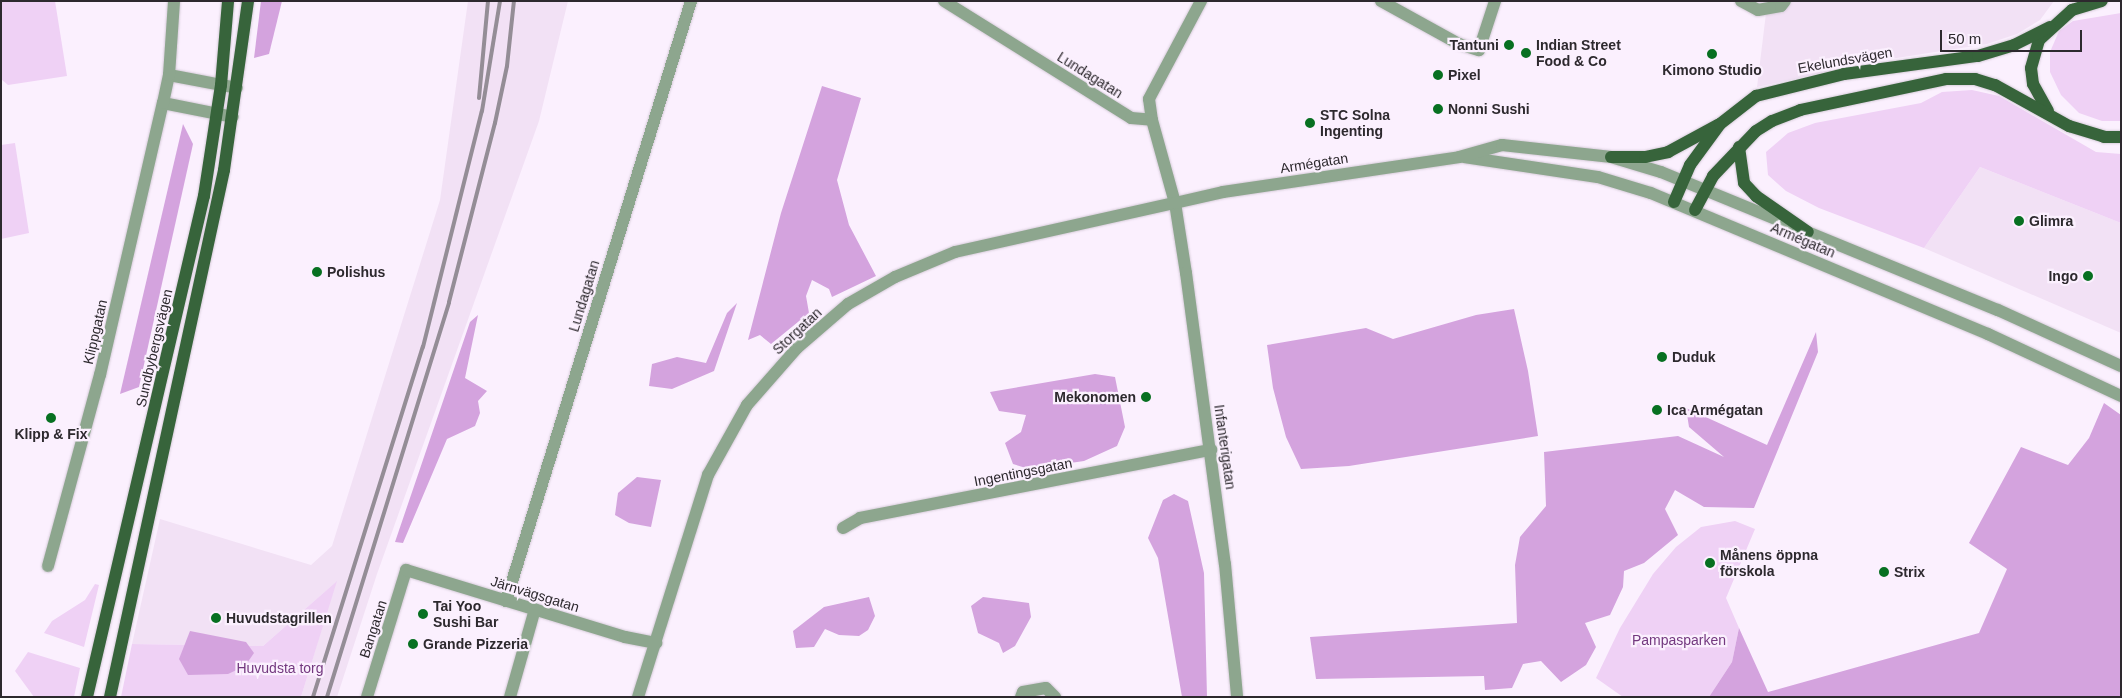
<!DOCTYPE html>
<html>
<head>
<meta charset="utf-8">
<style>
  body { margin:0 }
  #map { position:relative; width:2122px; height:698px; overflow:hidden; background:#fbf0fe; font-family:Arial,sans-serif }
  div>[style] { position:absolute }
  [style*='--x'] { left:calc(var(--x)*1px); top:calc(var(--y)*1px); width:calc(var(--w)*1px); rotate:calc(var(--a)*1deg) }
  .built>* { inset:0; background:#f2e1f5 }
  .green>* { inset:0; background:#efd1f5 }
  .forest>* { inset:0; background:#d4a3de }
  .roads { filter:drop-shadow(0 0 1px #d6ccd9) drop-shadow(0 0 1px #d6ccd9) }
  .minor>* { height:12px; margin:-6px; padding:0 6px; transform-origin:6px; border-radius:6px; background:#8da68e }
  .major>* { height:12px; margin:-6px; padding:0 6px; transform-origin:6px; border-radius:6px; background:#37643b }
  .rail>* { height:4px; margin:-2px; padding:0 2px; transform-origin:2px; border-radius:2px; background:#948d96 }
  .dots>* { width:14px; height:14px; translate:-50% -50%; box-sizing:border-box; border:2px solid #fbf0fe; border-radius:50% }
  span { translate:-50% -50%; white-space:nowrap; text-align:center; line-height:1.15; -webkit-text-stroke:4.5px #fbf0fe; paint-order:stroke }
  .poi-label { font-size:14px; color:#2d292e; font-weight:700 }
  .right { translate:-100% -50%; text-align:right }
  .left { translate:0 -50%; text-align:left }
  .street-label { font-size:14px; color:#2d292e }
  .park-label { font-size:14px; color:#73387f }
  .frame { position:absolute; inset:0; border:2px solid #2d292e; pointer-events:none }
  .scale { position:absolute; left:1940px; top:30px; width:142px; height:22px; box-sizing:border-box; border:2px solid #2d292e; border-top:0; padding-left:6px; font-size:15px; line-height:18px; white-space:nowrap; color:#2d292e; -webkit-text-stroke:4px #fbf0fe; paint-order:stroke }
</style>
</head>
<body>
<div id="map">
  <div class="built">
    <div style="clip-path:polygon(468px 1px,568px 1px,539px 121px,377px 574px,337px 697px,301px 697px,336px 582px,263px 646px,132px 644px,160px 519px,311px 565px,332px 546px,440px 200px)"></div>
    <div style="clip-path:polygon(1762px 1px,2054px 1px,2040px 20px,2017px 34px,1987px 44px,1877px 61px,1757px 87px,1767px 5px)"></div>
    <div style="clip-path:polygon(1980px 167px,2121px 223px,2121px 333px,1924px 248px)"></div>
  </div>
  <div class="green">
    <div style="clip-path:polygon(1px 1px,55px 1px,67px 76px,8px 85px,1px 79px)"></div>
    <div style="clip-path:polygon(2121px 13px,2121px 121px,2102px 121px,2079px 113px,2061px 95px,2050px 72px,2050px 52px,2059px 31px,2073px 21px)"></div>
    <div style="clip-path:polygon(1972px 90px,1999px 96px,2096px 152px,2121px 154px,2121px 223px,1980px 167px,1924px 248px,1819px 208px,1786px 191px,1768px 175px,1766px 152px,1788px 133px,1815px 123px,1921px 103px,1942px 92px)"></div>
    <div style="clip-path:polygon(15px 143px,29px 233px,1px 239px,1px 145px)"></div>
    <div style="clip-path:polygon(1735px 521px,1755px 529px,1726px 598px,1739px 628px,1732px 662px,1709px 697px,1623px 697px,1596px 678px,1620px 628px,1653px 574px,1676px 547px,1701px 527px)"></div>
    <div style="clip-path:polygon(337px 581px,301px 697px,121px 697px,132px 644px,263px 646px)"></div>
    <div style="clip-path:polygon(95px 584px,99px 585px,84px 647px,44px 633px,52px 621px,85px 600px)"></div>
    <div style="clip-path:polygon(28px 652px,80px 668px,74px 697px,34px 697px,15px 671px)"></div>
  </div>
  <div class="forest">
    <div style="clip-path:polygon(261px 1px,282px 1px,269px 54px,254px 58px)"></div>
    <div style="clip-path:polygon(822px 86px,861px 98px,837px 180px,849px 225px,876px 276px,832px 297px,829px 289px,812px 280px,806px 296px,809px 313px,771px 344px,760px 335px,748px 340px,781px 213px)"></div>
    <div style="clip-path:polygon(183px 124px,193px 144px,139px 387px,120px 394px)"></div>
    <div style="clip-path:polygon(737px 303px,714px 371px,672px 389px,649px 386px,652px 364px,677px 357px,706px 363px,727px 313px)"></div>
    <div style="clip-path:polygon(1514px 309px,1528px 371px,1538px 436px,1349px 466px,1301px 469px,1286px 437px,1273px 388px,1267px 345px,1366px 328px,1393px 339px,1476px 315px)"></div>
    <div style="clip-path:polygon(478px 315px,465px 378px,487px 391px,478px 401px,480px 413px,475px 426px,447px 439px,403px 543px,395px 542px,470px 322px)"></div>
    <div style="clip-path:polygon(1816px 332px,1818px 352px,1754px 508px,1704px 507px,1675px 490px,1665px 509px,1678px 535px,1644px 563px,1624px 571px,1623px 587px,1610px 615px,1585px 623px,1596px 647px,1586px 665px,1561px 682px,1541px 661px,1523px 664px,1512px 688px,1485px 690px,1484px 676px,1316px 679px,1310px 637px,1517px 623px,1515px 565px,1520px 537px,1546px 506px,1544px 452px,1678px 436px,1724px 457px,1689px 427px,1686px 408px,1767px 445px)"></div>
    <div style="clip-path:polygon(1095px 374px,1115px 377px,1125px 427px,1117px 446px,1084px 461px,1029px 469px,1013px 464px,1005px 443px,1021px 432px,1026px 415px,999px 411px,990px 392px)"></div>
    <div style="clip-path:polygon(2104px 403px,2121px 415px,2121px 697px,1709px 697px,1732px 662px,1739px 628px,1768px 692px,1979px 633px,2007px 569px,1969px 543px,2021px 447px,2068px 465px,2089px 438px)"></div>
    <div style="clip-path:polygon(637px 477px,661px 480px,651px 527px,629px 523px,615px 515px,618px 493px)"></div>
    <div style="clip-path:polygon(1174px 494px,1188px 501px,1204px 573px,1207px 697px,1182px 697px,1158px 558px,1148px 538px,1163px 500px)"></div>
    <div style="clip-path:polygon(869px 597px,875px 616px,868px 630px,859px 636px,839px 635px,825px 629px,814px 647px,796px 648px,793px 631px,824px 607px)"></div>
    <div style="clip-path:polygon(983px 597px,1029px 603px,1031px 617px,1015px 646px,1003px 653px,999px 643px,978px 633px,971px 606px)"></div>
    <div style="clip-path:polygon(190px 631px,246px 642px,254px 653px,245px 666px,228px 674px,188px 675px,179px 659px)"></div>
  </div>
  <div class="roads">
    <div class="minor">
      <div style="--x:944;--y:1;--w:221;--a:32"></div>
      <div style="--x:1131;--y:118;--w:21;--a:5"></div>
      <div style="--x:1201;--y:1;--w:111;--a:118"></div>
      <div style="--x:1149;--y:99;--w:21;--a:82"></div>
      <div style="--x:1152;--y:120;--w:86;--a:74.5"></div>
      <div style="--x:1175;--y:203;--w:71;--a:81.1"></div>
      <div style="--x:1186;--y:273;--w:294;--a:82.4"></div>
      <div style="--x:1225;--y:564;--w:134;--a:84.8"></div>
      <div style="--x:1381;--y:1;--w:89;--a:28.9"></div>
      <div style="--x:1459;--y:44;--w:21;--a:17"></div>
      <div style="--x:1479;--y:50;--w:52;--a:-71.9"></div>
      <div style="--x:1741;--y:1;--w:19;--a:28"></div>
      <div style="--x:1758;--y:10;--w:23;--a:-10"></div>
      <div style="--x:1781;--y:6;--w:6;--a:-51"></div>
      <div style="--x:169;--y:75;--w:69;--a:10.8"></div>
      <div style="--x:163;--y:103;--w:71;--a:11.3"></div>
      <div style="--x:1464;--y:157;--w:135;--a:8.5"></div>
      <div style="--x:1598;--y:177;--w:55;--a:16.8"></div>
      <div style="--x:1651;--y:193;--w:365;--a:22.7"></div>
      <div style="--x:1988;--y:334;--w:147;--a:25"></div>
      <div style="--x:843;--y:528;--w:20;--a:-30"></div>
      <div style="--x:860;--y:518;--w:358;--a:-11"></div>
      <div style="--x:48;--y:566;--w:198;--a:-74.8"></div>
      <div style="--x:100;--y:375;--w:279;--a:-77"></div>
      <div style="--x:163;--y:103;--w:29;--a:-78"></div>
      <div style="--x:169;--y:75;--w:74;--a:-86.1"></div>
      <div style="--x:506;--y:601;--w:628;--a:-72.86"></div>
      <div style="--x:367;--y:697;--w:133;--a:-72.9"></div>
      <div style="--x:406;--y:570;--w:229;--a:17"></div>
      <div style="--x:625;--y:637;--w:32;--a:11"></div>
      <div style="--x:510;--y:697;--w:91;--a:-74.1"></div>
      <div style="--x:638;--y:697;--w:233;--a:-72.5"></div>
      <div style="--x:708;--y:475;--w:80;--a:-60.9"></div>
      <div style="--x:747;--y:405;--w:76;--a:-48.7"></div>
      <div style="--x:797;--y:348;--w:67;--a:-40.8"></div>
      <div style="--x:848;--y:304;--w:54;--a:-29.9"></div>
      <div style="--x:895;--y:277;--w:65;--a:-22.6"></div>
      <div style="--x:955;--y:252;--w:225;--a:-12.6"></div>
      <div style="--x:1175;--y:203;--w:49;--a:-12.9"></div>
      <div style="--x:1223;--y:192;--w:239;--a:-8.4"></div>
      <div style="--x:1459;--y:157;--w:45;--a:-15.6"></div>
      <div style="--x:1502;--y:145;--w:110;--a:6.3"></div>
      <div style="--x:1611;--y:157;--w:52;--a:16.7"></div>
      <div style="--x:1661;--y:172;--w:364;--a:22.3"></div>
      <div style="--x:1998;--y:310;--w:135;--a:24.5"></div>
      <div style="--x:1021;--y:697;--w:5;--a:-68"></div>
      <div style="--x:1023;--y:692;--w:23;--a:-10"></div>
      <div style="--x:1046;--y:688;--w:13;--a:45"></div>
    </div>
    <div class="major">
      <div style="--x:2048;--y:111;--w:31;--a:-119"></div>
      <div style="--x:2033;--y:84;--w:16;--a:-97"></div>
      <div style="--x:2031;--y:68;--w:29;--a:-74"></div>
      <div style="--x:2039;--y:40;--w:45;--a:-42.3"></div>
      <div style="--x:2072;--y:10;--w:31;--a:-17"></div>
      <div style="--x:1739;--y:147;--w:36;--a:82"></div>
      <div style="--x:1744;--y:183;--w:18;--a:47"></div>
      <div style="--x:1756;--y:196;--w:63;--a:34.7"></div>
      <div style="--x:1611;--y:157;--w:34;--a:0"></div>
      <div style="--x:1645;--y:157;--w:24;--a:-12"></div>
      <div style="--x:1668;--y:152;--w:57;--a:-28.4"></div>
      <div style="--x:1674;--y:202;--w:40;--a:-66.6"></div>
      <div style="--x:1690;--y:165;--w:51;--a:-53.8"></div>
      <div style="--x:1720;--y:124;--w:46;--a:-37.9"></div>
      <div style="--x:1756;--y:96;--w:91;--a:-14"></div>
      <div style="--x:1844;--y:74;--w:135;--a:-7.7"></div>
      <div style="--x:1978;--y:56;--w:38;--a:-17"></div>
      <div style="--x:2014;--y:45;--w:40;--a:-26.6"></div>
      <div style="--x:1695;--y:210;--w:38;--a:-62"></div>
      <div style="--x:1713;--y:176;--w:62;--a:-46.3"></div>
      <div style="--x:1756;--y:131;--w:19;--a:-32"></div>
      <div style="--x:1772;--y:121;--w:30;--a:-21"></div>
      <div style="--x:1800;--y:110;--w:149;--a:-12"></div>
      <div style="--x:1946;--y:79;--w:29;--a:0"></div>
      <div style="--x:1975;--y:79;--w:21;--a:17"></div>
      <div style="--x:1995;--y:85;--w:85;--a:29"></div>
      <div style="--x:2069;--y:126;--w:37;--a:17"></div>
      <div style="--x:2104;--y:137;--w:17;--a:0"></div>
      <div style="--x:87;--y:697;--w:514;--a:-76.86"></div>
      <div style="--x:204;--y:196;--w:112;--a:-81.3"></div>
      <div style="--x:221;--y:85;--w:84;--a:-85.2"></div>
      <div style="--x:110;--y:697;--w:539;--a:-77.79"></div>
      <div style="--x:224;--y:170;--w:171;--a:-81.9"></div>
    </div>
  </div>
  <div class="rail">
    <div style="--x:479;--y:98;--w:97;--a:-84.7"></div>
    <div style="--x:313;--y:697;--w:367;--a:-72.6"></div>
    <div style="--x:423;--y:347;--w:243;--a:-76"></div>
    <div style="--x:482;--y:111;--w:111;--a:-80.7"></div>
    <div style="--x:327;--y:697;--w:413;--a:-72.8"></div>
    <div style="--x:449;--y:302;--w:185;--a:-75.6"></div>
    <div style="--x:495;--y:123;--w:58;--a:-78.1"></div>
    <div style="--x:507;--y:66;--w:65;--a:-83.9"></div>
  </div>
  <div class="dots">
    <div style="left:1509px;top:45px;background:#077021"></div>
    <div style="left:1526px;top:53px;background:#077021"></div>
    <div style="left:1712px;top:54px;background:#077021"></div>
    <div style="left:1438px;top:75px;background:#077021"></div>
    <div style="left:1438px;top:109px;background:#077021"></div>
    <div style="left:1310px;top:123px;background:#077021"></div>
    <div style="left:2019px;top:221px;background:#077021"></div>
    <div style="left:317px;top:272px;background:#077021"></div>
    <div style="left:2088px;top:276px;background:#077021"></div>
    <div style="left:1662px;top:357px;background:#077021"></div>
    <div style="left:1146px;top:397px;background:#077021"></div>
    <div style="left:1657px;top:410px;background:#077021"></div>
    <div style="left:51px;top:418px;background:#077021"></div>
    <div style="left:1710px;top:563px;background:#077021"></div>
    <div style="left:1884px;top:572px;background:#077021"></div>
    <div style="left:423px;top:614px;background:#077021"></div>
    <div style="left:216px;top:618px;background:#077021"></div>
    <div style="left:413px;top:644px;background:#077021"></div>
  </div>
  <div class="poi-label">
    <span class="right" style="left:1499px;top:45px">Tantuni</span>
    <span class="left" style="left:1536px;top:53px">Indian Street<br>Food &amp; Co</span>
    <span style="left:1712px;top:70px">Kimono Studio</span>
    <span class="left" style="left:1448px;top:75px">Pixel</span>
    <span class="left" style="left:1448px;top:109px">Nonni Sushi</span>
    <span class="left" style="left:1320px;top:123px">STC Solna<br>Ingenting</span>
    <span class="left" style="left:2029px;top:221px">Glimra</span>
    <span class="left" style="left:327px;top:272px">Polishus</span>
    <span class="right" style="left:2078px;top:276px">Ingo</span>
    <span class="left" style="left:1672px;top:357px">Duduk</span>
    <span class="right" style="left:1136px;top:397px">Mekonomen</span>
    <span class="left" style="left:1667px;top:410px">Ica Armégatan</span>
    <span style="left:51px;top:434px">Klipp &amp; Fix</span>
    <span class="left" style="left:1720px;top:563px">Månens öppna<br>förskola</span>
    <span class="left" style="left:1894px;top:572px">Strix</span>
    <span class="left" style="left:433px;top:614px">Tai Yoo<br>Sushi Bar</span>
    <span class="left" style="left:226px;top:618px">Huvudstagrillen</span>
    <span class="left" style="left:423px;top:644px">Grande Pizzeria</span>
  </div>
  <div class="street-label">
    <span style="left:1845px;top:60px;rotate:-10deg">Ekelundsvägen</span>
    <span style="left:1090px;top:75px;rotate:32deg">Lundagatan</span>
    <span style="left:1314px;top:163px;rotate:-9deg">Armégatan</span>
    <span style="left:1803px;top:240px;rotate:23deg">Armégatan</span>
    <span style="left:584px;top:296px;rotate:-73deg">Lundagatan</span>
    <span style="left:797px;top:331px;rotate:-43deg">Storgatan</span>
    <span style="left:95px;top:332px;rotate:-77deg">Klippgatan</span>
    <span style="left:154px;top:348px;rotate:-77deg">Sundbybergsvägen</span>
    <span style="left:1225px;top:447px;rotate:82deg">Infanterigatan</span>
    <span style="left:1023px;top:472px;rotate:-11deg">Ingentingsgatan</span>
    <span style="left:535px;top:594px;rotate:17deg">Järnvägsgatan</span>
    <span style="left:373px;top:629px;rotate:-72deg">Bangatan</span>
  </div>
  <div class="park-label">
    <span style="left:1679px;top:640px">Pampasparken</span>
    <span style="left:280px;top:668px">Huvudsta torg</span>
  </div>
  <div class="frame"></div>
  <div class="scale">50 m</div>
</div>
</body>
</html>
